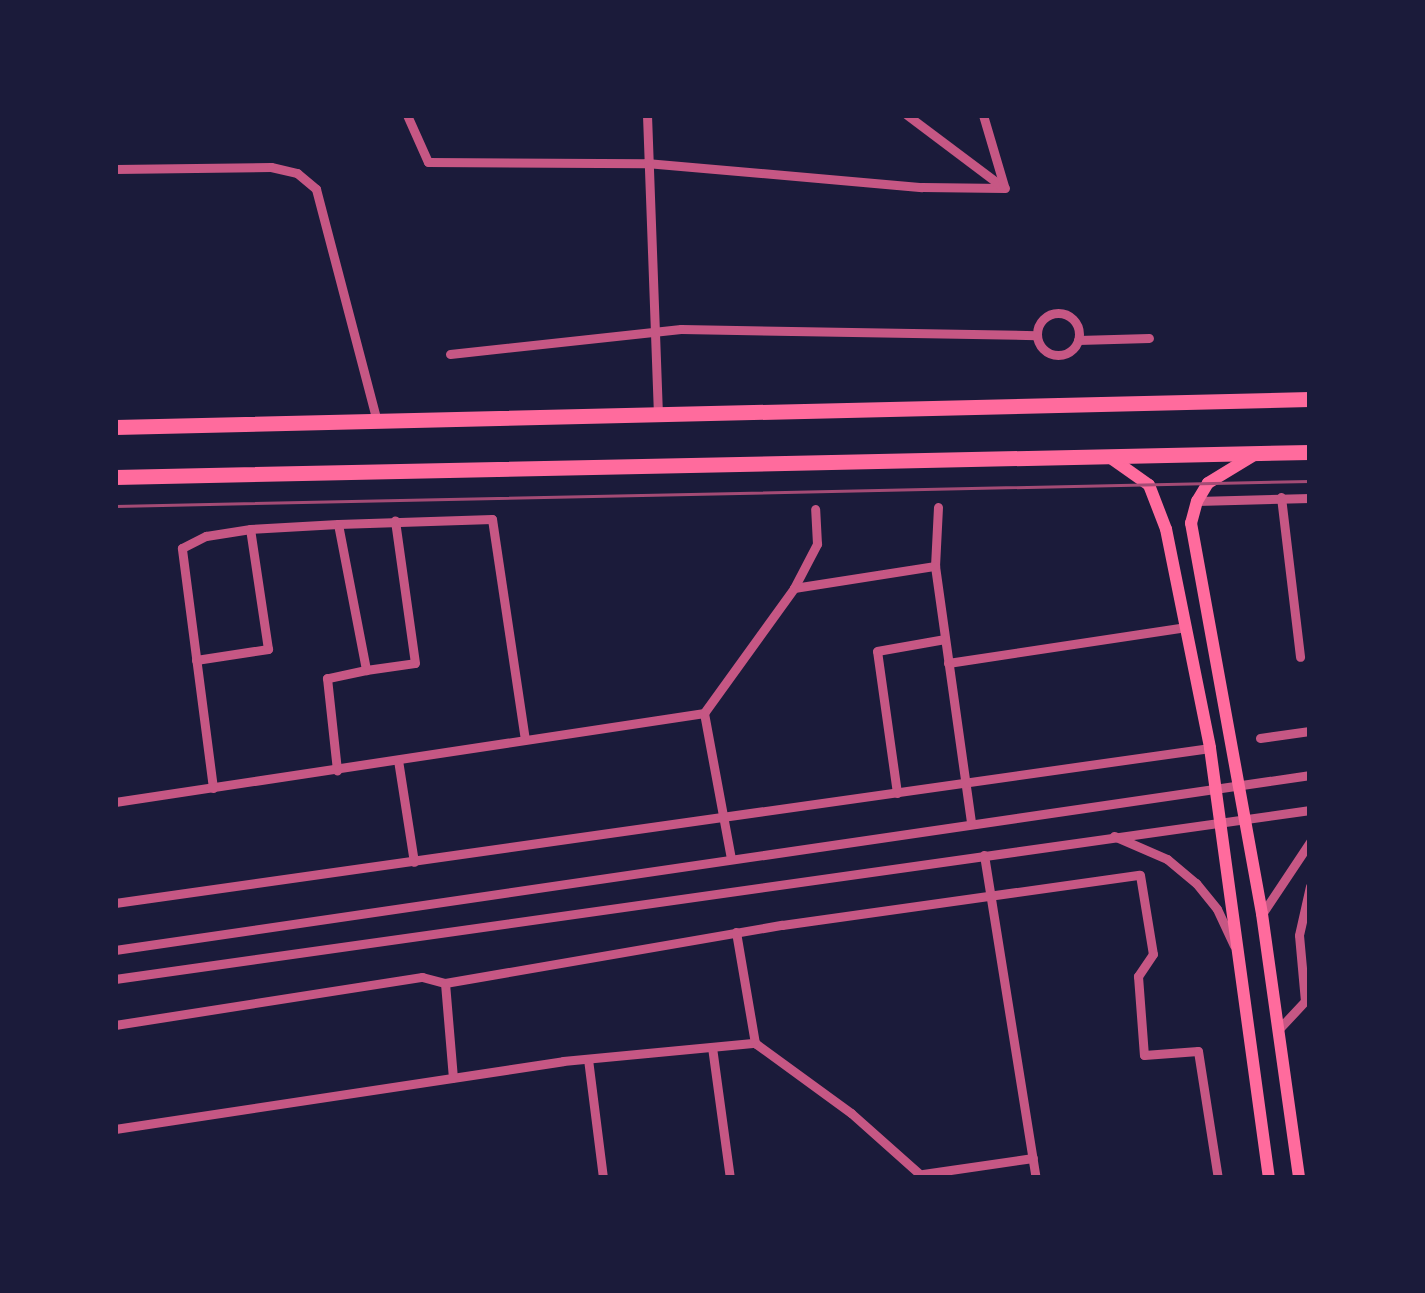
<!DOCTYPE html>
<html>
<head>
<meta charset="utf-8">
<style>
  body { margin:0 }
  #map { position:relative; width:1425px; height:1293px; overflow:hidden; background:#1b1b3a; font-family:"Playfair Display",serif }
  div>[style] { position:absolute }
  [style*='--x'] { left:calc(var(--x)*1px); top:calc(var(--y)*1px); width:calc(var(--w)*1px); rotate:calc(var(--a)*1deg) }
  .minor>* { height:9px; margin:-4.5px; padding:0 4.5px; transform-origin:4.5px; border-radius:4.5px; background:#c65784 }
  .minor>.ring { margin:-4.5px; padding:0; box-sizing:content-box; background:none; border:9px solid #c65784; border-radius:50% }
  .secondary>* { height:12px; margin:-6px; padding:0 6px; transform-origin:6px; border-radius:6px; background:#ff6b9d }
  .trunk>* { height:15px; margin:-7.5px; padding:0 7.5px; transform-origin:7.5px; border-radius:7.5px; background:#ff6b9d }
  .tram>* { height:2.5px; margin:-1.25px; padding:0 1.25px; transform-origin:1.25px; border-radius:1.25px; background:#a44b75 }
  span { translate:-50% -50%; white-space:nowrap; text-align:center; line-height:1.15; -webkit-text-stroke:10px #1b1b3a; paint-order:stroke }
  .frame { position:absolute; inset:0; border:118px solid #1b1b3a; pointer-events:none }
</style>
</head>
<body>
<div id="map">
  <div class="minor">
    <div style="--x:407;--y:115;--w:51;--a:65.9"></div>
    <div style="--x:428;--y:162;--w:218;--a:0.3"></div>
    <div style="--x:646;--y:163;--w:277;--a:5"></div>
    <div style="--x:922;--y:187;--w:83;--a:0.7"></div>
    <div style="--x:647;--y:115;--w:299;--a:87.9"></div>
    <div style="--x:907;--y:115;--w:120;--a:36.9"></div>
    <div style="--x:983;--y:115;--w:74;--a:73.5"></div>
    <div style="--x:115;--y:169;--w:156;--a:-0.7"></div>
    <div style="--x:271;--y:167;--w:27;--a:13"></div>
    <div style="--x:297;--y:173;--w:25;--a:40"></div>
    <div style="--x:316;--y:189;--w:240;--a:75.3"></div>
    <div class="ring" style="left:1037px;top:313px;width:33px;height:33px"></div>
    <div style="--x:1078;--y:340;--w:71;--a:-1.6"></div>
    <div style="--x:450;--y:354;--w:232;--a:-6.2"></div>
    <div style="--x:681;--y:329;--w:355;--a:1"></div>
    <div style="--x:1281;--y:497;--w:161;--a:83.2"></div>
    <div style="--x:1197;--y:501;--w:113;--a:-1.5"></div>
    <div style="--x:938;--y:507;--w:59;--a:92.9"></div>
    <div style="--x:935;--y:566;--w:260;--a:82"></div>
    <div style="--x:338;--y:524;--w:154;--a:-1.9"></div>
    <div style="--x:492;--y:519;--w:223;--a:81.5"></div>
    <div style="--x:794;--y:588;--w:50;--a:-62.4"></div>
    <div style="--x:817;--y:544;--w:35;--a:-93"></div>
    <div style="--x:196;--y:660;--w:73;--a:-8.7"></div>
    <div style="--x:268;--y:649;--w:121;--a:-98.5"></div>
    <div style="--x:948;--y:663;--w:241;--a:-8.6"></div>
    <div style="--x:366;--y:670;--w:49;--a:-8.1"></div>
    <div style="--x:415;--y:663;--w:144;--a:-98"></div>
    <div style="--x:704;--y:713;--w:147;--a:79.5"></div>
    <div style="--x:1260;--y:738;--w:50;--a:-8"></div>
    <div style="--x:398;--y:760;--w:103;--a:81.1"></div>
    <div style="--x:213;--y:788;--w:242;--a:-97.4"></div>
    <div style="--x:182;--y:548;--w:27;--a:-27"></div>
    <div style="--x:206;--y:536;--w:45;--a:-9"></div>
    <div style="--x:250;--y:529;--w:88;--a:-3.3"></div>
    <div style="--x:338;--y:524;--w:149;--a:79.1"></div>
    <div style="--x:366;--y:670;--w:40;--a:168"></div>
    <div style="--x:327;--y:678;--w:93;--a:83.8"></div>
    <div style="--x:897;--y:793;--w:143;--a:-98"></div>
    <div style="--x:877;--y:651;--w:69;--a:-10"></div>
    <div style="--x:115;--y:802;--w:596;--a:-8.59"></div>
    <div style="--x:704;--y:713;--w:154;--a:-54.2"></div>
    <div style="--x:794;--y:588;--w:143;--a:-8.9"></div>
    <div style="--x:1114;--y:836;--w:58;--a:23.5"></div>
    <div style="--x:1167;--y:859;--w:38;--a:40"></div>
    <div style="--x:1196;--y:883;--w:33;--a:51"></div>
    <div style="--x:1217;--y:909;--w:40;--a:65"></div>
    <div style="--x:984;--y:855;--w:327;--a:80.9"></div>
    <div style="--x:115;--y:903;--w:1106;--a:-8.06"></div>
    <div style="--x:1262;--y:914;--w:87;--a:-56.3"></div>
    <div style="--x:736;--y:932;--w:113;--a:80.3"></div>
    <div style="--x:115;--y:950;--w:1208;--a:-8.33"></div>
    <div style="--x:115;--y:979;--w:1207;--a:-8.05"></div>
    <div style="--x:445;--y:983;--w:95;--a:85.2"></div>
    <div style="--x:115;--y:1025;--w:311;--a:-8.9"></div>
    <div style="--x:422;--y:977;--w:24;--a:15"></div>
    <div style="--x:445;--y:983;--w:342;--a:-9.8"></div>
    <div style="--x:782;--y:925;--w:361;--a:-8"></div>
    <div style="--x:1140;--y:875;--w:80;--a:80.7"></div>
    <div style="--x:1153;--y:954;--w:27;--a:124"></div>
    <div style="--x:1138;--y:976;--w:79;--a:85.7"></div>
    <div style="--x:1144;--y:1055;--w:54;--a:-4.2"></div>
    <div style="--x:1198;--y:1051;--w:129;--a:81.1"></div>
    <div style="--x:1278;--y:1030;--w:40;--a:-47"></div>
    <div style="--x:1305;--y:1001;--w:66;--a:-95.2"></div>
    <div style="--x:1299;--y:935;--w:50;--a:-77.3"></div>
    <div style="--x:712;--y:1047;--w:132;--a:82.2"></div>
    <div style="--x:588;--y:1059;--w:120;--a:82.8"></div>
    <div style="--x:115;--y:1129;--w:453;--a:-8.6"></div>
    <div style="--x:563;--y:1061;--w:193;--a:-5.4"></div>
    <div style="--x:755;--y:1043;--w:119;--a:36.1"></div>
    <div style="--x:851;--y:1113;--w:98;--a:41.7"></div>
    <div style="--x:923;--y:1174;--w:111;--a:-8.3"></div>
  </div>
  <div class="secondary">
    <div style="--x:1254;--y:455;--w:54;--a:148.7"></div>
    <div style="--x:1208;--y:483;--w:21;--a:121"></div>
    <div style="--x:1197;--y:501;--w:23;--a:105"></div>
    <div style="--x:1191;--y:523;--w:397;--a:79.7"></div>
    <div style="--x:1262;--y:914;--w:267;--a:82"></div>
    <div style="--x:1108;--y:456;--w:50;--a:35.3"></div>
    <div style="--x:1149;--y:485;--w:47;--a:68.9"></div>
    <div style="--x:1166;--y:529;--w:223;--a:78.6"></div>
    <div style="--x:1210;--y:748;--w:434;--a:82.2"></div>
  </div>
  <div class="trunk">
    <div style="--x:115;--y:427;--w:1195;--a:-1.34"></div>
    <div style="--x:115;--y:477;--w:1195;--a:-1.2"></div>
  </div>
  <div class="tram">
    <div style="--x:115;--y:506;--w:1195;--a:-1.2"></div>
  </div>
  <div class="frame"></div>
</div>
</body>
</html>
